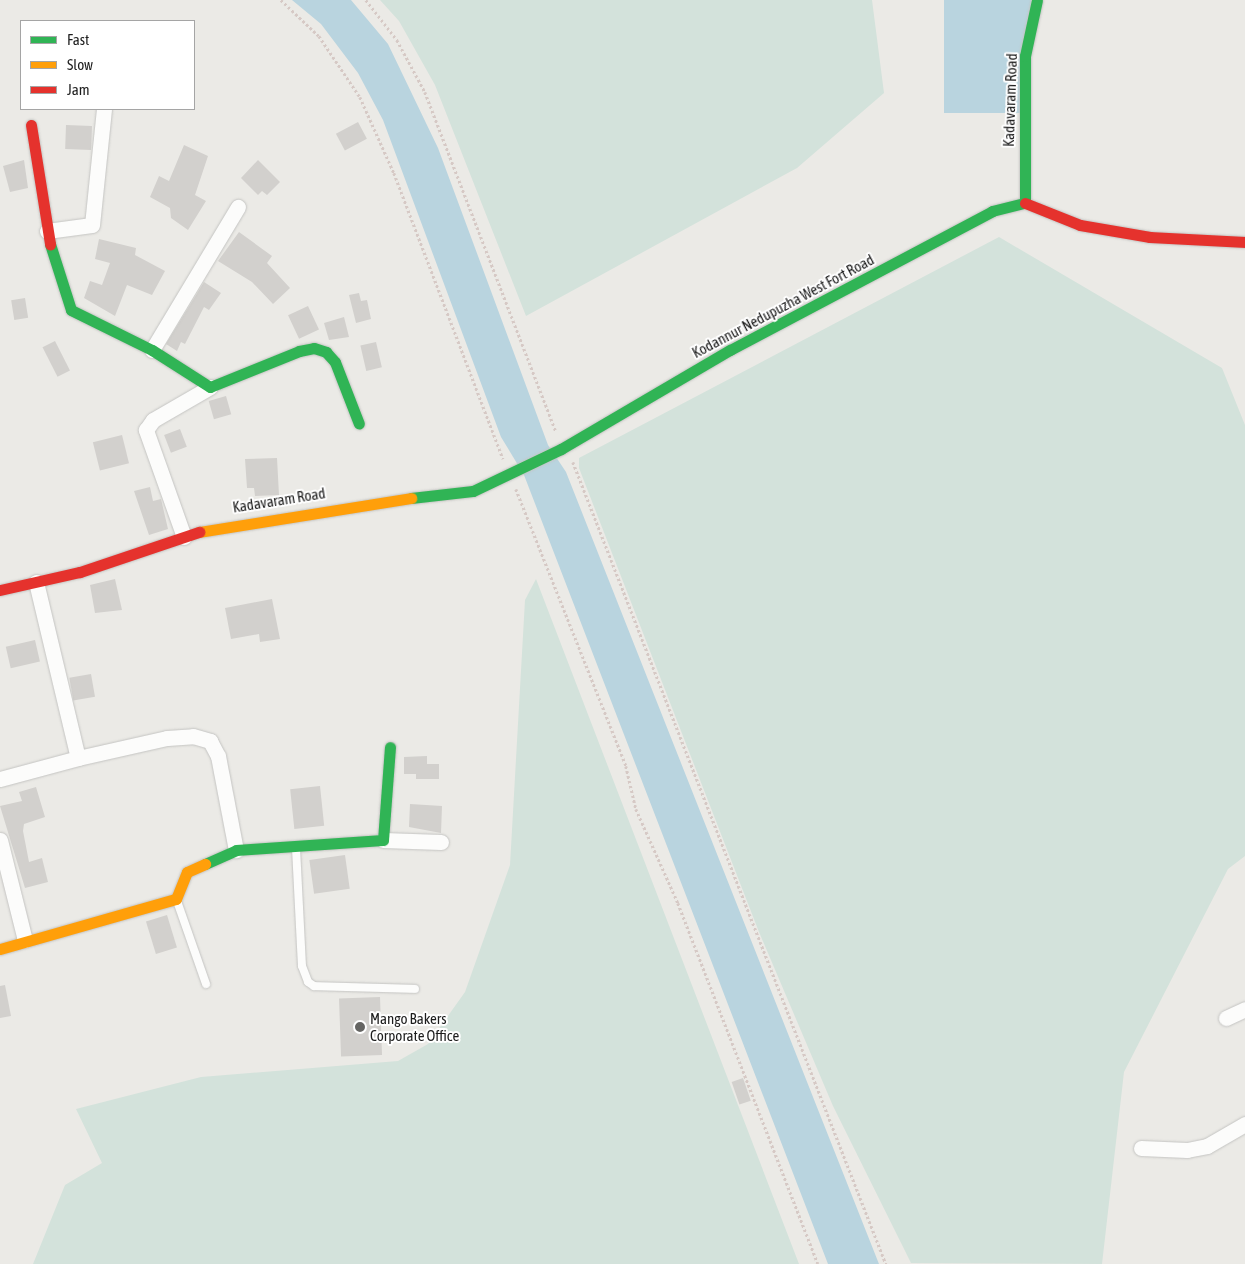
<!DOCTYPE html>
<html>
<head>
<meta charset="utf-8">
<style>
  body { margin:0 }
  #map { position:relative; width:1245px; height:1264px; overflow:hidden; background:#ebeae6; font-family:"Asap Condensed",sans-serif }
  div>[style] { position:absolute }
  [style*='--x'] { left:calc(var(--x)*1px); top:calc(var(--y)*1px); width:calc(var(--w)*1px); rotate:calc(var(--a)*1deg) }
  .wetland>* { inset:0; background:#d3e2db }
  .water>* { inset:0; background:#b9d4df; transform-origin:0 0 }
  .building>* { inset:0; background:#d2d0cd; transform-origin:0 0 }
  .path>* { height:2.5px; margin-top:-1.25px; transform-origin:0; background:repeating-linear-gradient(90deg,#d6c9c5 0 2.5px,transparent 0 5px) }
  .roads { filter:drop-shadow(0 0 1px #c4c4c2) drop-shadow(0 0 1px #c4c4c2) }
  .lane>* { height:8px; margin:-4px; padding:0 4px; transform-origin:4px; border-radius:4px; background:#fcfcfb }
  .street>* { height:15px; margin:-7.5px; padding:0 7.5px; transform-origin:7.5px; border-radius:7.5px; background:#fcfcfb }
  .fast>* { height:11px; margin:-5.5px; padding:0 5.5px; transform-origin:5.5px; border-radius:5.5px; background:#30b455 }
  .slow>* { height:11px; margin:-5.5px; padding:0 5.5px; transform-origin:5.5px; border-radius:5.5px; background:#ff9f0a }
  .jam>* { height:11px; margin:-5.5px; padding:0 5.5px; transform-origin:5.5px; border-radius:5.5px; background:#e5322d }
  .dots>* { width:14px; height:14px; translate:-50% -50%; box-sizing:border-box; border:2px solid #fff; border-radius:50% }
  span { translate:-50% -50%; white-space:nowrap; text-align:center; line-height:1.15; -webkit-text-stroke:4px #fff; paint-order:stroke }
  .street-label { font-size:15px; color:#1d1d1d }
  .poi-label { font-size:15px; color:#1d1d1d }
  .left { translate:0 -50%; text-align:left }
  .legend { position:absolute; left:20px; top:20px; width:175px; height:90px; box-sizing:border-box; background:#fff; border:1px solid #a5a5a5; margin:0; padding:6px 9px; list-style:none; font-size:15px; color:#1d1d1d }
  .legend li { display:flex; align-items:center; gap:10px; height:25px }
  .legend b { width:25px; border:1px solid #a5a5a5 }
</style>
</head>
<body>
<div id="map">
  <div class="wetland">
    <div style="clip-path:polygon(380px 0,872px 0,884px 93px,797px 168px,526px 316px,435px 85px,399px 21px)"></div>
    <div style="clip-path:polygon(999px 237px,1222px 368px,1245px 425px,1245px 856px,1228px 869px,1124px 1072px,1102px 1264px,911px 1263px,833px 1106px,759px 932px,579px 468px,579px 458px)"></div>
    <div style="clip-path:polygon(536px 579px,799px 1264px,33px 1264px,65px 1185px,102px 1163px,76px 1109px,201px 1077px,398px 1061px,428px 1044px,465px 992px,510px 865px,525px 600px)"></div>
  </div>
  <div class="water">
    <div style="clip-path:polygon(292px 0,351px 0,388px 44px,438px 148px,548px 445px,566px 472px,879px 1264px,828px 1264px,524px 475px,501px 437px,383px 120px,358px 73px,321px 24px)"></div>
    <div style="left:944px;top:0;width:87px;height:113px"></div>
  </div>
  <div class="building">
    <div style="left:358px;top:122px;width:19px;height:25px;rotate:62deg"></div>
    <div style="left:66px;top:125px;width:26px;height:24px;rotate:2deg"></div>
    <div style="clip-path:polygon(184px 145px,208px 156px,195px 195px,206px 201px,188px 230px,171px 218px,170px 208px,150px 197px,159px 176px,169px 181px)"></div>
    <div style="clip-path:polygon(24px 160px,28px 188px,10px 192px,3px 166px)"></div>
    <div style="clip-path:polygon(258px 160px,280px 182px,267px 195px,262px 191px,258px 195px,241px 178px)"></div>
    <div style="clip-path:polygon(239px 232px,272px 256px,267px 263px,290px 288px,273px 304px,252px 282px,218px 261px)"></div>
    <div style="clip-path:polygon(99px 239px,136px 248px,135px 255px,165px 271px,152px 295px,127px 285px,115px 316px,84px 298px,90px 281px,102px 285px,110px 263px,95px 259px)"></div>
    <div style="clip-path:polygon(204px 282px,221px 293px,209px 310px,204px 307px,185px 344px,181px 342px,177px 351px,166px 344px)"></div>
    <div style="clip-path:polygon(359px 293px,361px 301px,367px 300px,371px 319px,356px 323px,349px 295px)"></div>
    <div style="left:25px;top:298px;width:20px;height:14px;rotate:81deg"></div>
    <div style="left:308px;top:306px;width:26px;height:22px;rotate:65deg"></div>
    <div style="clip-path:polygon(344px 317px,349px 337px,329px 340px,324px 323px)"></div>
    <div style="left:55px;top:341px;width:33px;height:14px;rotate:63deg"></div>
    <div style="left:376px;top:342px;width:26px;height:16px;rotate:77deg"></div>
    <div style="left:226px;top:396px;width:19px;height:18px;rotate:74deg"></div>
    <div style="left:180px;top:429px;width:19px;height:17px;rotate:69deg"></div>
    <div style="left:122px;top:435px;width:29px;height:30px;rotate:76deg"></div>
    <div style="clip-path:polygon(277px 458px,279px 495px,255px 496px,254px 488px,247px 488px,245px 459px)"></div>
    <div style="clip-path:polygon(150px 487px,153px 501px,161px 499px,168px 529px,149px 535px,134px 491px)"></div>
    <div style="clip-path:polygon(115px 579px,122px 610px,95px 613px,90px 585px)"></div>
    <div style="clip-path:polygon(272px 599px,280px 639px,260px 642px,259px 634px,231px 639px,225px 608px)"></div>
    <div style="left:35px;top:640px;width:22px;height:30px;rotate:77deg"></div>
    <div style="left:91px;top:674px;width:23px;height:22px;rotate:80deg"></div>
    <div style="clip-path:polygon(427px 756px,427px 764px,439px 764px,439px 779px,416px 779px,416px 774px,404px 774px,404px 757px)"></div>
    <div style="left:320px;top:786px;width:40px;height:30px;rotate:84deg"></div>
    <div style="clip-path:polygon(36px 787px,45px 817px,24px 824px,23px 831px,29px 862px,42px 858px,48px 882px,25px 888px,0 806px,22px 801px,19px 792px)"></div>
    <div style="clip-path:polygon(410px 804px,442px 806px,441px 833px,409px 827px)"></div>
    <div style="left:345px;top:855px;width:34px;height:36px;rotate:82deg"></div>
    <div style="left:167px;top:915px;width:34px;height:22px;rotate:73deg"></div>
    <div style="clip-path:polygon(5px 985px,11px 1016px,0 1018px,0 986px)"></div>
    <div style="left:380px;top:997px;width:58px;height:41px;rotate:88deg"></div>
    <div style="left:743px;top:1078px;width:24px;height:12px;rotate:71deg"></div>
  </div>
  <div class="path">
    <div style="--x:281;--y:0;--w:52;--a:43.5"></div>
    <div style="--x:319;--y:36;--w:73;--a:56.1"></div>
    <div style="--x:360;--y:97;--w:83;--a:65.9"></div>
    <div style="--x:394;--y:173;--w:306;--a:69.1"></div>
    <div style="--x:366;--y:0;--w:51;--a:52.2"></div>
    <div style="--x:397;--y:40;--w:59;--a:61.7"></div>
    <div style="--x:425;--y:92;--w:363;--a:68.9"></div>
    <div style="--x:573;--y:462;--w:861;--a:68.68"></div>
    <div style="--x:516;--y:489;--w:298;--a:68.3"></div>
    <div style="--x:626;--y:766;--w:44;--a:76.9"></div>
    <div style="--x:636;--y:809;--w:103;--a:65.9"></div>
    <div style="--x:678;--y:903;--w:387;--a:68.8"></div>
  </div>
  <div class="roads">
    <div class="lane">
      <div style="--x:296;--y:848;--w:118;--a:87.1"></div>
      <div style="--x:302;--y:966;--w:17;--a:69"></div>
      <div style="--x:308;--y:982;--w:7;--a:34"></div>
      <div style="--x:314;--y:986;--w:101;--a:1.7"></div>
      <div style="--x:177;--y:901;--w:88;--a:70.7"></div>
    </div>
    <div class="street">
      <div style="--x:47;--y:231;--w:45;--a:-7.6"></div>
      <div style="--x:92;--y:225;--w:117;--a:-84.1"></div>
      <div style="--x:152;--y:350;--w:167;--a:-59"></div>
      <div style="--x:184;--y:537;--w:114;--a:-109.6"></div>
      <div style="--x:146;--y:430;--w:12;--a:-55"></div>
      <div style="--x:153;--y:420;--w:66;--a:-30.1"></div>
      <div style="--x:36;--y:582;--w:181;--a:76.6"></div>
      <div style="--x:78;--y:758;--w:91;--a:-12.7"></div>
      <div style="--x:167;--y:738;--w:26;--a:-4"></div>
      <div style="--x:193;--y:736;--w:18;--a:16"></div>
      <div style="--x:210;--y:741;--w:17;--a:62"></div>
      <div style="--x:218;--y:756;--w:96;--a:79.2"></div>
      <div style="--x:0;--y:779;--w:81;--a:-15.1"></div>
      <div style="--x:0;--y:840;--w:103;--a:76"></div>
      <div style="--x:383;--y:840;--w:58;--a:2"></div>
      <div style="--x:1226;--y:1018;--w:21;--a:-25"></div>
      <div style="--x:1141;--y:1148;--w:46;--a:2.5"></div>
      <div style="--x:1187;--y:1150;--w:20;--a:-11"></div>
      <div style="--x:1207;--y:1146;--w:44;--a:-30.1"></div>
    </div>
    <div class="fast">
      <div style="--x:1025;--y:203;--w:147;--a:-90"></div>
      <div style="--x:1025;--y:56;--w:57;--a:-77.9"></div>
      <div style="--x:50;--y:244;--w:69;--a:72.3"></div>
      <div style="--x:71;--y:310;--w:90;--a:26.3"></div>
      <div style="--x:152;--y:350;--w:69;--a:32.5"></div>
      <div style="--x:210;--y:387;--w:96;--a:-22"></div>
      <div style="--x:299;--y:351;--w:15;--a:-11"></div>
      <div style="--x:314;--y:348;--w:13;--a:18"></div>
      <div style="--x:326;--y:352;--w:13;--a:48"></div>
      <div style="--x:335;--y:362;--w:66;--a:68.8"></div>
      <div style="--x:411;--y:498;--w:62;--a:-6.4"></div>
      <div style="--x:473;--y:491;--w:98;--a:-25.5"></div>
      <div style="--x:561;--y:449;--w:196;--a:-30.4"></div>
      <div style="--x:730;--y:350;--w:297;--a:-27.9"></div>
      <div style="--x:992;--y:211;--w:34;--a:-14"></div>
      <div style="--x:205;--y:864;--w:34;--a:-24"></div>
      <div style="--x:236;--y:850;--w:147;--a:-3.9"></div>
      <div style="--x:383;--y:840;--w:93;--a:-85.7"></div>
    </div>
    <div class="slow">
      <div style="--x:199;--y:532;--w:215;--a:-9.1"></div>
      <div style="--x:0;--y:949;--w:183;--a:-15.9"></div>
      <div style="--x:176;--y:899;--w:29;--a:-68"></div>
      <div style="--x:187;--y:872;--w:20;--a:-24"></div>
    </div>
    <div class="jam">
      <div style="--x:31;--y:125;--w:121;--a:80.9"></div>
      <div style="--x:1025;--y:203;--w:59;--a:21.8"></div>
      <div style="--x:1080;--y:225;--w:71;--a:9.7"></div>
      <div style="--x:1150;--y:237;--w:95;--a:3"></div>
      <div style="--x:0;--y:590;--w:82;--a:-12.7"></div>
      <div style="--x:80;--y:572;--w:126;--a:-18.6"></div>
    </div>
  </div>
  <div class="dots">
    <div style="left:360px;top:1027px;background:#656563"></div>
  </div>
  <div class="street-label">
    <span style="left:1010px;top:100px;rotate:-88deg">Kadavaram Road</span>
    <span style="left:783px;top:306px;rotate:-28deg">Kodannur Nedupuzha West Fort Road</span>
    <span style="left:279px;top:500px;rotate:-9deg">Kadavaram Road</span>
  </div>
  <div class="poi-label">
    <span class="left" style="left:370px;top:1027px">Mango Bakers<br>Corporate Office</span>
  </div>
  <ul class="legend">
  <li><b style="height:6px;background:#30b455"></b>Fast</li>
  <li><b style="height:6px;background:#ff9f0a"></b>Slow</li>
  <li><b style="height:6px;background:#e5322d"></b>Jam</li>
  </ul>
</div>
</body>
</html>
